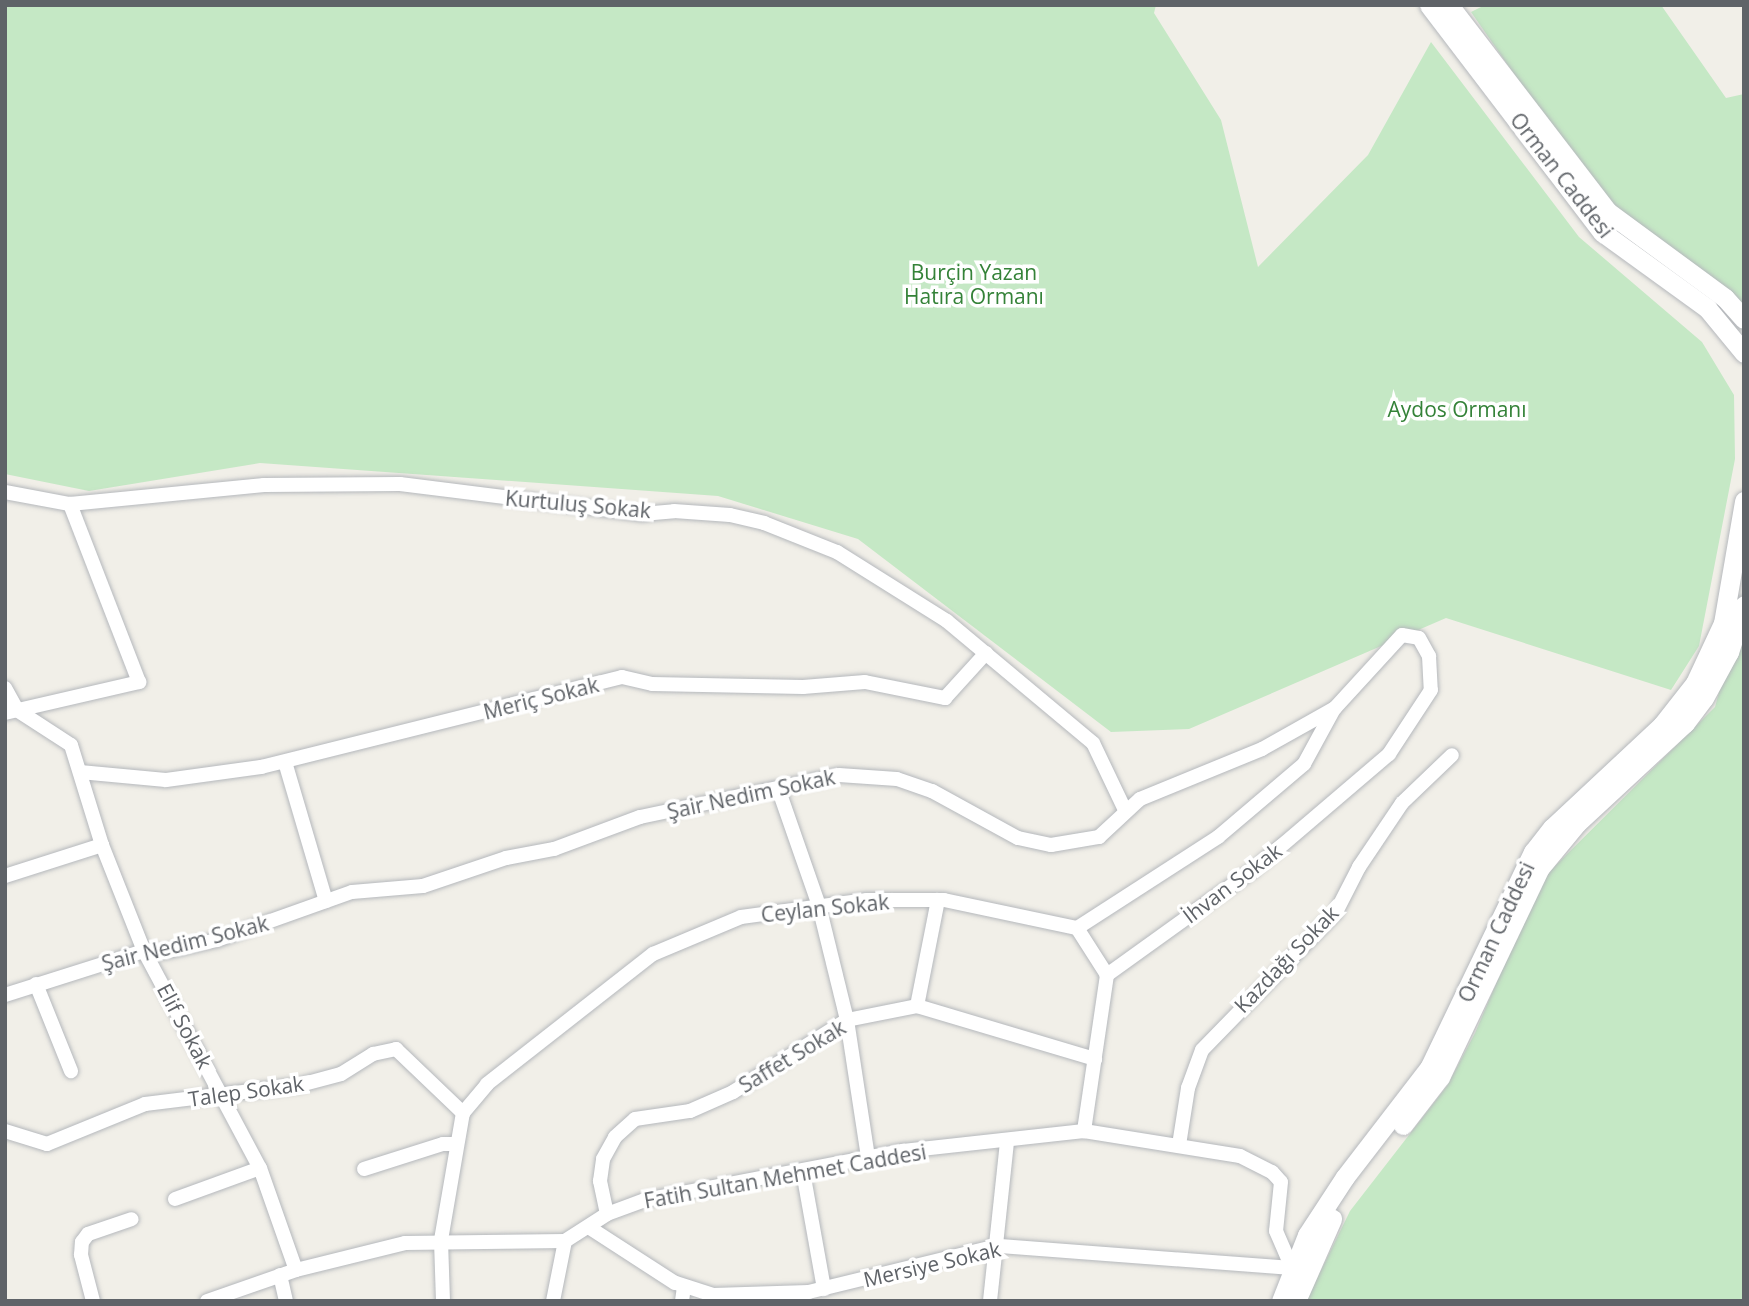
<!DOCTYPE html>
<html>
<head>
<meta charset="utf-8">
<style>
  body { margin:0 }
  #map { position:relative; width:1749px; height:1306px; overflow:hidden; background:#f1efe8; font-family:"Open Sans",sans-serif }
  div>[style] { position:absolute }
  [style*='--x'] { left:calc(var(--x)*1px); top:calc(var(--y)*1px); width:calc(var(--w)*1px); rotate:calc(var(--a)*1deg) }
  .green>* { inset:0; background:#c5e8c5 }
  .roads { filter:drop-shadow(0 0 2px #b5b8bc) drop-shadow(0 0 2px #b5b8bc) }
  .street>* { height:14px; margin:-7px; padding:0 7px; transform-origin:7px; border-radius:7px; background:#fff }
  .secondary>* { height:19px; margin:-9.5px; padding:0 9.5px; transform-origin:9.5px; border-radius:9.5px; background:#fff }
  span { translate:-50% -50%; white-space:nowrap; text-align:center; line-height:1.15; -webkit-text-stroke:7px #fff; paint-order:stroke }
  .street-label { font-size:21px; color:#5f6368 }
  .park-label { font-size:21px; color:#348238 }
  .frame { position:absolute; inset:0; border:7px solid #5f6368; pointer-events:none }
</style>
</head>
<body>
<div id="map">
  <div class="green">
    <div style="clip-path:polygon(5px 5px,1156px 5px,1154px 13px,1221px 120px,1258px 267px,1368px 155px,1431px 42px,1579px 237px,1702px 342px,1734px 395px,1735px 459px,1699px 646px,1671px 690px,1446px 618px,1189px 729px,1111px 732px,858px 539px,718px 496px,260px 463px,89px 491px,5px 474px)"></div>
    <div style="clip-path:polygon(1485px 5px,1661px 5px,1726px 98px,1744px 94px,1744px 334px,1737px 320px,1621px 228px,1471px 12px)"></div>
    <div style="clip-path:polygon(1744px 600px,1744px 1301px,1306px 1301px,1350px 1211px,1447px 1086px,1475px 1033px,1531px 902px,1551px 870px,1715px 707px)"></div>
  </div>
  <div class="roads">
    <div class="street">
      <div style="--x:5;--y:492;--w:66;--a:10.5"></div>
      <div style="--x:70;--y:504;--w:195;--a:-5.6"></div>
      <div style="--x:264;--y:485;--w:136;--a:-0.4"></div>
      <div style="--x:400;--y:484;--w:244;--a:7.1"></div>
      <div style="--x:642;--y:514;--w:32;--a:-5"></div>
      <div style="--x:674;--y:511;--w:56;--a:4.1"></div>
      <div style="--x:730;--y:515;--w:35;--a:13"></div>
      <div style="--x:764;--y:523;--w:79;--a:21.7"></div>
      <div style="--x:837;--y:552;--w:130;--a:32.1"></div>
      <div style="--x:947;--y:621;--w:190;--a:39.9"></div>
      <div style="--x:1093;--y:743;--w:74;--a:64.5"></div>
      <div style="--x:5;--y:688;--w:25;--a:61"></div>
      <div style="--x:17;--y:710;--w:64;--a:32.9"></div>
      <div style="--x:71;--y:745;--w:105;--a:72.8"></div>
      <div style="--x:102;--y:845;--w:114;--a:68.4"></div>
      <div style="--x:144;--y:951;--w:246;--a:61.9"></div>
      <div style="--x:260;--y:1168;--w:108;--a:70.6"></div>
      <div style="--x:5;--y:713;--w:138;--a:-13"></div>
      <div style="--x:139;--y:682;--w:191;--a:-111.2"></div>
      <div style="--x:285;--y:762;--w:145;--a:73.6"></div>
      <div style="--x:80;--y:772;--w:86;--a:5.3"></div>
      <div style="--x:166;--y:780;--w:96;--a:-7.8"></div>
      <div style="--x:261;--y:767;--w:372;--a:-14"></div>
      <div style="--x:622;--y:677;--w:31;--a:13"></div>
      <div style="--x:652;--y:684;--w:151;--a:1.1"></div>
      <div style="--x:803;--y:687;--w:62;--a:-4.6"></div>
      <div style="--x:865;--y:682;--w:82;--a:11.3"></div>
      <div style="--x:945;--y:698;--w:61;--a:-47.7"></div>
      <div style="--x:778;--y:788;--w:125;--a:70.8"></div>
      <div style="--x:819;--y:906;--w:117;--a:76.2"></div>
      <div style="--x:847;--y:1020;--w:140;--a:81.3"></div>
      <div style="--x:5;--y:876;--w:102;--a:-17.7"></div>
      <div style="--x:1077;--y:928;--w:56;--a:57.4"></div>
      <div style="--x:36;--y:984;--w:94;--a:68.1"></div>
      <div style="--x:5;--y:995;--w:146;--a:-17.6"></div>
      <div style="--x:144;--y:951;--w:20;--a:3"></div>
      <div style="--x:164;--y:952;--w:54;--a:-12.8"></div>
      <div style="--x:217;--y:940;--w:143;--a:-19.6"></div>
      <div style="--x:352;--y:892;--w:71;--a:-4.8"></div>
      <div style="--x:423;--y:886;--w:88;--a:-18.6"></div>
      <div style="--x:506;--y:858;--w:49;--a:-10.6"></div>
      <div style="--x:554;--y:849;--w:92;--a:-20.4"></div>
      <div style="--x:640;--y:817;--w:203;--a:-11.9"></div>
      <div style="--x:839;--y:775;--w:58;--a:3.9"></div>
      <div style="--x:897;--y:779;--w:37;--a:19"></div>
      <div style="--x:932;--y:791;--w:98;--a:28.7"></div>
      <div style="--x:1018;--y:838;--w:34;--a:12"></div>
      <div style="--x:1051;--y:845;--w:49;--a:-9.5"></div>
      <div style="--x:1099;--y:837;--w:56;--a:-42.8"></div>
      <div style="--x:1140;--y:799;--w:132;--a:-22.3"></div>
      <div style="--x:1262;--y:749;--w:84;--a:-29.3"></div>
      <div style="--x:1335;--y:708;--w:99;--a:-47.5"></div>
      <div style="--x:1402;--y:635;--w:17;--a:10"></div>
      <div style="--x:1419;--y:638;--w:21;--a:61"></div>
      <div style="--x:1429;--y:656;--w:34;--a:87"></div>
      <div style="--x:1431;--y:690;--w:77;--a:123.3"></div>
      <div style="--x:1389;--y:754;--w:179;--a:139.5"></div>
      <div style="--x:1253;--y:870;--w:180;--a:144.3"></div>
      <div style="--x:1107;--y:975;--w:158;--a:98.4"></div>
      <div style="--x:917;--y:1006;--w:108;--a:-78.8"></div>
      <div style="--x:5;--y:1131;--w:44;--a:17.2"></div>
      <div style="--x:47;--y:1144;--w:106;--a:-22.2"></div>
      <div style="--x:145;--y:1104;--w:156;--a:-7"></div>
      <div style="--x:300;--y:1085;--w:42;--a:-15"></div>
      <div style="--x:341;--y:1074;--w:38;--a:-32"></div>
      <div style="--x:373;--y:1054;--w:24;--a:-12"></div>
      <div style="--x:396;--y:1049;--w:93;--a:43.7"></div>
      <div style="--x:1179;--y:1145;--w:58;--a:-81"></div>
      <div style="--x:1188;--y:1088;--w:40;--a:-69.8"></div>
      <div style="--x:1202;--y:1050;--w:192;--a:-45.8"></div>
      <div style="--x:1336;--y:912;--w:51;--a:-62.9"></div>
      <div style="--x:1359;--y:867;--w:77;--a:-56.1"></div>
      <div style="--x:1402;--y:803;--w:69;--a:-43.8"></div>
      <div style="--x:364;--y:1169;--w:83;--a:-17.6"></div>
      <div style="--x:443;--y:1144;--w:13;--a:0"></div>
      <div style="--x:803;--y:1172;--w:119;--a:79.8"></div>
      <div style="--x:175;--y:1199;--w:90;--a:-20"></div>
      <div style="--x:607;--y:1214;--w:34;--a:-102"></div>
      <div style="--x:600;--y:1181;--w:22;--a:-82"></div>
      <div style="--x:603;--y:1159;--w:25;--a:-61"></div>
      <div style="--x:615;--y:1137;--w:27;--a:-42"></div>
      <div style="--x:635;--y:1119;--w:56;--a:-8.3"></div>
      <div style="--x:690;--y:1111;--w:47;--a:-23.8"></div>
      <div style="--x:733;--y:1092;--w:135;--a:-32.3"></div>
      <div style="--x:847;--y:1020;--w:71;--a:-11.3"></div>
      <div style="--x:917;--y:1006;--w:186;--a:16.6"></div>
      <div style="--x:280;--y:1275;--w:27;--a:77"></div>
      <div style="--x:93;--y:1301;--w:48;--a:-104.6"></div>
      <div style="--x:81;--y:1255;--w:13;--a:-86"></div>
      <div style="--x:82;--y:1242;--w:10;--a:-53"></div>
      <div style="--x:88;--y:1234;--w:46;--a:-18.8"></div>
      <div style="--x:207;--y:1301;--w:94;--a:-19.2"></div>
      <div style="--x:296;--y:1270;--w:112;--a:-13.9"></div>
      <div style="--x:405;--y:1243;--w:160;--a:-0.7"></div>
      <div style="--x:565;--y:1241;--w:50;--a:-32.7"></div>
      <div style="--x:607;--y:1214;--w:40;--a:-20.2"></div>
      <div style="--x:645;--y:1200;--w:263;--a:-10.8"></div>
      <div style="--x:903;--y:1151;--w:182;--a:-6.3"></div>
      <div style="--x:1084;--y:1131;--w:158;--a:9.1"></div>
      <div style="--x:1240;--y:1156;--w:36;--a:27"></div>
      <div style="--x:1272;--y:1172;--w:13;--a:48"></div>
      <div style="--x:1281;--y:1182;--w:49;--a:95.8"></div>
      <div style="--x:1276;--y:1231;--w:40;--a:66.6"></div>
      <div style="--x:1292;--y:1268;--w:296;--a:-175.7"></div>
      <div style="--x:997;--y:1246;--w:194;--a:166.3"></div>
      <div style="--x:809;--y:1292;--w:96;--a:178.2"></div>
      <div style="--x:713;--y:1295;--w:40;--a:-162"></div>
      <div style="--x:675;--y:1283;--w:101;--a:-147.1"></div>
      <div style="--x:443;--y:1301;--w:61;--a:-91.9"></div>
      <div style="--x:441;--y:1240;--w:129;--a:-80.2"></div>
      <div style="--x:463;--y:1113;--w:38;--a:-50"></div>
      <div style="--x:487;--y:1084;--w:211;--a:-38.1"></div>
      <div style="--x:653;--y:954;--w:95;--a:-22.8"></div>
      <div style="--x:741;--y:917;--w:127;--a:-7.7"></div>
      <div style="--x:867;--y:900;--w:77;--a:0"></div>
      <div style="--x:944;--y:900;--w:136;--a:11.9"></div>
      <div style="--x:1077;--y:928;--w:168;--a:-32.8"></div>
      <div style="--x:1218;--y:837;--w:113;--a:-40.3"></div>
      <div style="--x:1304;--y:764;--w:63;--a:-61.4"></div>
      <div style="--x:553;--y:1301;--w:61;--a:-78.7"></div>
      <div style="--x:682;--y:1301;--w:15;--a:-82"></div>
      <div style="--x:990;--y:1301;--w:161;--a:-83.9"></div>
    </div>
    <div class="secondary">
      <div style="--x:1429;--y:5;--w:285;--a:52.7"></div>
      <div style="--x:1602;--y:232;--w:130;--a:35.9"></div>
      <div style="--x:1707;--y:308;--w:58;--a:50.6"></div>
      <div style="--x:1449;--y:5;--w:261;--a:52.5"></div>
      <div style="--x:1608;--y:212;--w:145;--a:36.3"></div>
      <div style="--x:1725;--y:298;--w:28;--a:48"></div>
      <div style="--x:1403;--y:1125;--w:61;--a:-52.4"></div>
      <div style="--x:1440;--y:1077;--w:230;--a:-64.5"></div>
      <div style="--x:1539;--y:869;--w:60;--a:-50.4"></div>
      <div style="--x:1577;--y:823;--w:147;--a:-42.8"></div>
      <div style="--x:1685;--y:723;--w:31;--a:-53"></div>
      <div style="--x:1704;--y:698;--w:52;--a:-61.5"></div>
      <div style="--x:1729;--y:652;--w:49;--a:-72.3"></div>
      <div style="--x:1281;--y:1301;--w:71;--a:-68.5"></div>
      <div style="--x:1307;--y:1235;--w:69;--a:-56.8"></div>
      <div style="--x:1345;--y:1177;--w:138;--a:-52.4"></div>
      <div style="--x:1429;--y:1068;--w:240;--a:-64.3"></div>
      <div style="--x:1533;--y:852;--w:31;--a:-52"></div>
      <div style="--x:1552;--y:828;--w:151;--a:-43.1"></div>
      <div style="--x:1662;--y:725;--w:53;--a:-51.8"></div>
      <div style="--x:1695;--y:683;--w:66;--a:-65"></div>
      <div style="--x:1723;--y:623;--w:124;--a:-80.2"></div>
      <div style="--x:1296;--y:1301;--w:90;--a:-66.3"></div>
    </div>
  </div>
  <div class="street-label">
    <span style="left:1562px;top:175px;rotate:52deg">Orman Caddesi</span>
    <span style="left:578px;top:504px;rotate:5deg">Kurtuluş Sokak</span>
    <span style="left:541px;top:698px;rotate:-14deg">Meriç Sokak</span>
    <span style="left:751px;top:794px;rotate:-12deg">Şair Nedim Sokak</span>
    <span style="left:1232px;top:883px;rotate:-37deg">İhvan Sokak</span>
    <span style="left:825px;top:908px;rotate:-6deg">Ceylan Sokak</span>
    <span style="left:1496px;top:932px;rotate:-65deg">Orman Caddesi</span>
    <span style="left:185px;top:943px;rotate:-14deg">Şair Nedim Sokak</span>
    <span style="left:1286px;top:959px;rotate:-46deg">Kazdağı Sokak</span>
    <span style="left:185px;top:1026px;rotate:62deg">Elif Sokak</span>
    <span style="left:792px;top:1056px;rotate:-31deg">Saffet Sokak</span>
    <span style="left:246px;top:1091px;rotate:-8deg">Talep Sokak</span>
    <span style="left:785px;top:1176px;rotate:-10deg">Fatih Sultan Mehmet Caddesi</span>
    <span style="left:932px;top:1264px;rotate:-13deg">Mersiye Sokak</span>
  </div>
  <div class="park-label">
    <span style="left:974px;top:284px">Burçin Yazan<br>Hatıra Ormanı</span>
    <span style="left:1457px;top:409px">Aydos Ormanı</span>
  </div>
  <div class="frame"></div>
</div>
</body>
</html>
